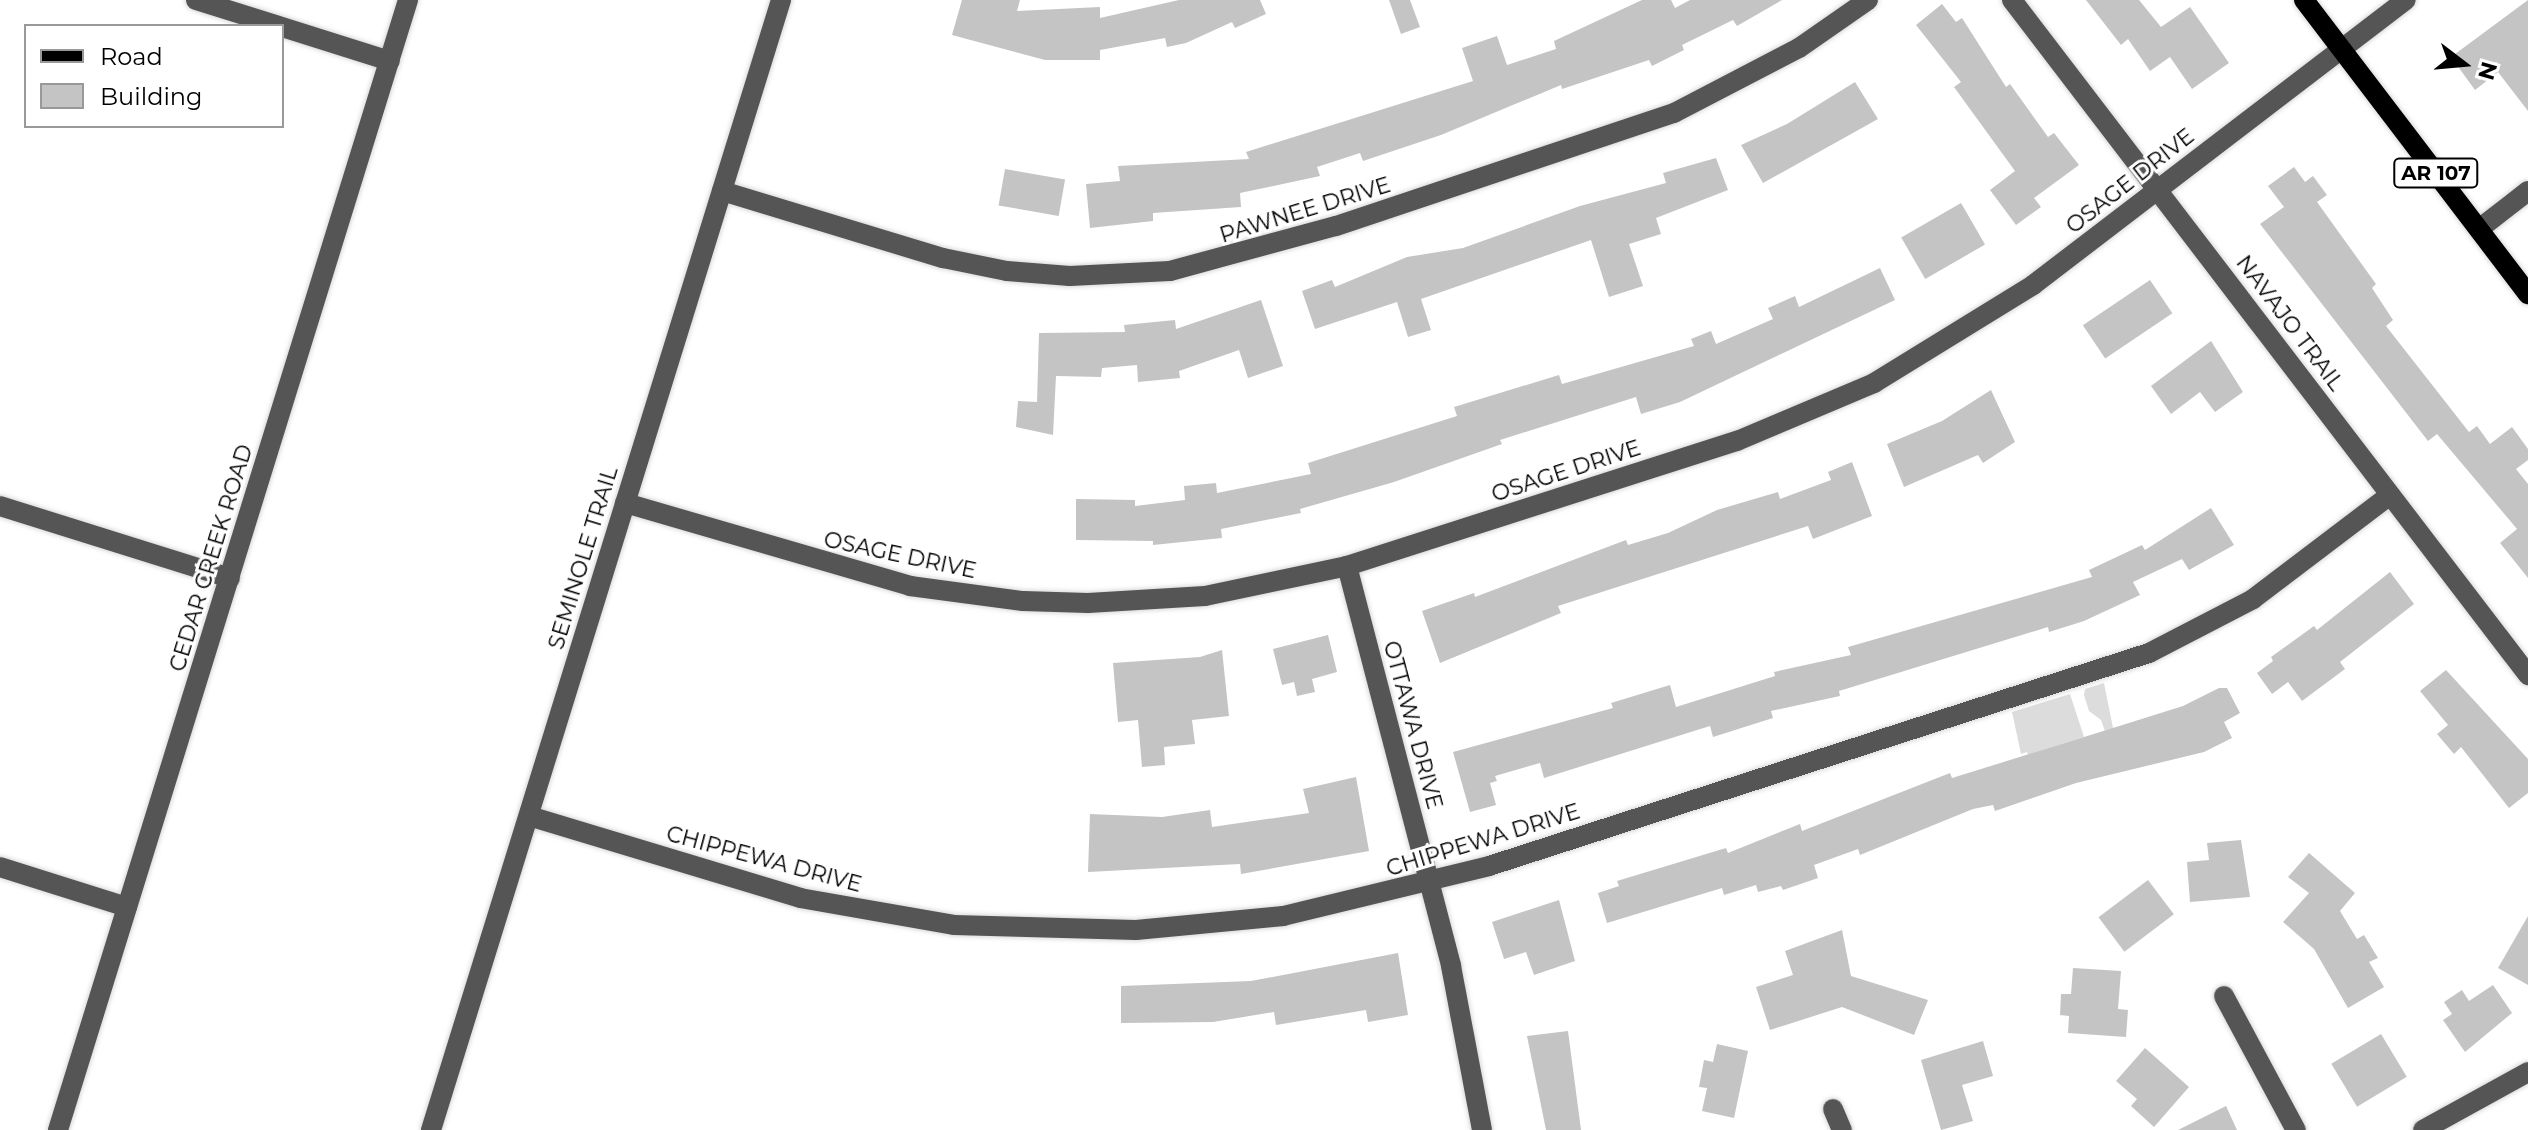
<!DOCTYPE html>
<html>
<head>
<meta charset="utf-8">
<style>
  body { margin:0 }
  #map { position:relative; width:2528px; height:1130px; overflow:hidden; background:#fff; font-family:Montserrat,sans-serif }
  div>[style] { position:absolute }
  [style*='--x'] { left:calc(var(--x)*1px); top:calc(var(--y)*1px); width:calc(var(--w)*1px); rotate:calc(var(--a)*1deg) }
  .green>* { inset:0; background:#dcdcdc }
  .building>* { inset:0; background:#c4c4c4; transform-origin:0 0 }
  .roads { filter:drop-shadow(0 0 2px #dbdbdb) drop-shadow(0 0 2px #dbdbdb) }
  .minor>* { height:20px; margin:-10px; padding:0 10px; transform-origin:10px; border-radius:10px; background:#555 }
  .major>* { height:20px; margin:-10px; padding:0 10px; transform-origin:10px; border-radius:10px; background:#000 }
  span { translate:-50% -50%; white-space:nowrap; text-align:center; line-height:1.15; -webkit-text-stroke:6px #fff; paint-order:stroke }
  .shield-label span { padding:2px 6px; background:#fff; border:2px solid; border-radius:6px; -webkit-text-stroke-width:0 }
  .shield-label { font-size:20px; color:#000; font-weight:700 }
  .street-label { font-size:22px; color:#000 }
  .legend { position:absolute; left:24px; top:24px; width:260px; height:104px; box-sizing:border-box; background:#fff; border:2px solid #999; margin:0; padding:10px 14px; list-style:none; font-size:24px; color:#000 }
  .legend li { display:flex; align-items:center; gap:16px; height:40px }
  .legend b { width:40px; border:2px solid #999 }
  .north { position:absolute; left:2424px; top:24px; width:80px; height:80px; -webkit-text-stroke:6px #fff; paint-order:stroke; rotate:106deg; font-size:22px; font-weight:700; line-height:32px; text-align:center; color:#000 }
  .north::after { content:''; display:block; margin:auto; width:28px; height:36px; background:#000; clip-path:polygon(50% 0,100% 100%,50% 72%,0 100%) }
</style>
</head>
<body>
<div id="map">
  <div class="green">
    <div style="clip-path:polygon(2104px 683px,2113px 728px,2112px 751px,2101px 720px,2089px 711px,2084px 695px,2085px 689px)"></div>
    <div style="clip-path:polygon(2070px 694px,2084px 737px,2040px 751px,2038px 784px,2027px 752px,2021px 754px,2012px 712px)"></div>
  </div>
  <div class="building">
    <div style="clip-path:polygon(962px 0,1020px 0,1017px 11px,1100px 7px,1100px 18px,1179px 0,1260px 0,1266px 14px,1235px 28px,1232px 22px,1186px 43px,1167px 47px,1165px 38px,1100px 50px,1100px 60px,1045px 60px,952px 35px)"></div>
    <div style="clip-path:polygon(1389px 0,1410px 0,1420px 27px,1401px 34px)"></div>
    <div style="clip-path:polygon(1642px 0,1671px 0,1675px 8px,1690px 0,1782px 0,1737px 26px,1733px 20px,1682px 45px,1684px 50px,1652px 66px,1649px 60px,1562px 89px,1561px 85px,1441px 135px,1363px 161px,1360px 153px,1317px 167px,1320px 176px,1240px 193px,1241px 207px,1153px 213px,1153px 221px,1090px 228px,1086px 184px,1120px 181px,1118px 166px,1249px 159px,1246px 152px,1473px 81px,1462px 48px,1497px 36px,1507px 65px,1556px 49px,1554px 41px)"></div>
    <div style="clip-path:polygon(2086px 0,2139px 0,2161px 27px,2190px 7px,2229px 63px,2192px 89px,2170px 57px,2150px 71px,2128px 39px,2121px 45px)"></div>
    <div style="clip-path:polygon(2528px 0,2528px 111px,2498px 72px,2475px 90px,2451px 57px)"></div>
    <div style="clip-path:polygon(1942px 4px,1956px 22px,1962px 18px,2006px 87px,2010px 84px,2048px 137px,2054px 133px,2079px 165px,2034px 198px,2041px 207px,2016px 225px,1990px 190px,2015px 171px,1954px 87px,1961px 82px,1916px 25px)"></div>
    <div style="clip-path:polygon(1855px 82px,1878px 119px,1763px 183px,1741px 145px,1787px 124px)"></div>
    <div style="clip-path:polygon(1716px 158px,1728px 190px,1656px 218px,1661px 234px,1629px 244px,1643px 286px,1609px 297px,1591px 240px,1421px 299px,1431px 330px,1408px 337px,1397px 302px,1315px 329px,1302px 291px,1332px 280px,1335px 287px,1407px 257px,1463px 248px,1580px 206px,1666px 183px,1663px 173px)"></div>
    <div style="clip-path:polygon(2294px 167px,2305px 182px,2313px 176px,2327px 195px,2317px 202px,2376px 284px,2372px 288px,2393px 320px,2386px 326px,2469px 432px,2477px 426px,2490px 444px,2512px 427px,2528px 449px,2528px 460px,2516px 469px,2528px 484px,2528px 578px,2500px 543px,2517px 529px,2437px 434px,2428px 441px,2260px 224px,2284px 207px,2268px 186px)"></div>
    <div style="left:1005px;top:169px;width:61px;height:37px;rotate:10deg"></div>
    <div style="left:1961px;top:203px;width:48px;height:69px;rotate:60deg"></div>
    <div style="clip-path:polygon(1880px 268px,1895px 300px,1680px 402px,1641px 414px,1636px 397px,1500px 440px,1502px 444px,1394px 482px,1300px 509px,1301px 513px,1221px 529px,1222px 538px,1153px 545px,1153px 541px,1076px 540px,1076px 499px,1135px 500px,1135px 506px,1185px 500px,1184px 486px,1216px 483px,1217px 493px,1311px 474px,1308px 463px,1457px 416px,1454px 407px,1559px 375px,1562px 384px,1694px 346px,1691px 339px,1711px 331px,1716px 344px,1773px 319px,1768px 308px,1795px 296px,1799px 307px)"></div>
    <div style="left:2150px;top:280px;width:40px;height:81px;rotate:56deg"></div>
    <div style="clip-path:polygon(1261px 300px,1283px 366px,1248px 378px,1239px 350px,1179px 371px,1180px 378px,1138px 382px,1137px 365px,1102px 368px,1101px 377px,1056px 376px,1053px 435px,1016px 427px,1018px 401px,1037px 402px,1039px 333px,1125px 332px,1124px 325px,1175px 320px,1176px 329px)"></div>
    <div style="clip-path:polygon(2211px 341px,2243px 392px,2215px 412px,2200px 392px,2171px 414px,2151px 386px)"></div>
    <div style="clip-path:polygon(1991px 390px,2015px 442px,1983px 463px,1978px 455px,1904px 487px,1887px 444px,1942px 421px)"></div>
    <div style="clip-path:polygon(1852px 462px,1872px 516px,1813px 539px,1808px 526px,1558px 606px,1561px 613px,1440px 663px,1422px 611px,1474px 593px,1475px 597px,1626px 540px,1628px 545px,1668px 533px,1717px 510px,1778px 492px,1780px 499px,1831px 480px,1828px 472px)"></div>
    <div style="clip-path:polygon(2211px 508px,2234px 545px,2189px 570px,2182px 559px,2133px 582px,2140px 595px,2084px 621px,2049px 632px,2048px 627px,1839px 691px,1840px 696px,1771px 711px,1773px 718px,1713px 737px,1710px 726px,1544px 778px,1540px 763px,1495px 776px,1497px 781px,1490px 783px,1496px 805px,1470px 812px,1453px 752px,1613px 708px,1611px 703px,1670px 685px,1676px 707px,1775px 676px,1774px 672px,1851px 655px,1848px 647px,2092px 577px,2089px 570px,2142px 545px,2145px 550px)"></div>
    <div style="clip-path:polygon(2390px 572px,2414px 604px,2340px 662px,2345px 669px,2302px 701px,2288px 682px,2272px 694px,2257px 673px,2273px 661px,2271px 657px,2314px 626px,2317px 630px)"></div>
    <div style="clip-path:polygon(1328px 635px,1337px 672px,1312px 679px,1315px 692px,1297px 696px,1294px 682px,1282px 685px,1273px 649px)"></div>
    <div style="clip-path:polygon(1222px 650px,1229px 716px,1192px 720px,1195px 744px,1164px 747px,1165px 765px,1142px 767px,1138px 720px,1118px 722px,1113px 663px,1200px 657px)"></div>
    <div style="clip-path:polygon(2446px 670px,2528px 759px,2528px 793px,2509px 808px,2461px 747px,2454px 754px,2437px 734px,2448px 725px,2420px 691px)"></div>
    <div style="clip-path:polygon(2219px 688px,2227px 688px,2240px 713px,2224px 722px,2232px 738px,2204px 752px,2076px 783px,1995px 811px,1993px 805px,1973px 809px,1860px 855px,1858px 849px,1814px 865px,1818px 878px,1783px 890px,1781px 886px,1758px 892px,1756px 885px,1724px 895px,1722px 888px,1607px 923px,1598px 893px,1619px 886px,1617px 881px,1726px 848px,1728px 853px,1800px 824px,1802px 831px,1950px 773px,1952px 778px,2097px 733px,2183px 706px)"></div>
    <div style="clip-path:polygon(1356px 777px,1369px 851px,1241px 874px,1240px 864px,1088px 872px,1090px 814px,1162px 817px,1210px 810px,1212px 827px,1309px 813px,1303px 789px)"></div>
    <div style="clip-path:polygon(2241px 840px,2250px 897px,2190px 902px,2187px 862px,2209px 860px,2207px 843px)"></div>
    <div style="clip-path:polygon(2309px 853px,2355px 893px,2340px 911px,2357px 939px,2364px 935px,2378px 958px,2369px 962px,2384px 987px,2348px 1008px,2314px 949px,2283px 922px,2309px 893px,2288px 877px)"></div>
    <div style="left:2148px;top:880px;width:43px;height:62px;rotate:53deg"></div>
    <div style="clip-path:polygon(1559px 900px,1575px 961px,1534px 975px,1526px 952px,1504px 959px,1492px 922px)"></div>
    <div style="clip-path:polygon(2528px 916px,2528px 985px,2498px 968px)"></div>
    <div style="clip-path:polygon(1842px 930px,1851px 976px,1928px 1000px,1914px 1035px,1842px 1007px,1770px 1030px,1756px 987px,1793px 975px,1785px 951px)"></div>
    <div style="clip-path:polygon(1398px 953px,1408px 1015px,1368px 1022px,1366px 1010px,1276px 1025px,1274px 1012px,1213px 1022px,1121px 1023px,1121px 986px,1251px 981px)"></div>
    <div style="clip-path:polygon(2073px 968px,2121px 971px,2118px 1009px,2128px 1010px,2126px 1037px,2068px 1033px,2069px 1016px,2060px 1015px,2061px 994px,2071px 994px)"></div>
    <div style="clip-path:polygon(2493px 985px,2512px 1013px,2465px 1052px,2443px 1020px,2452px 1014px,2444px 1002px,2462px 990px,2469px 1001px)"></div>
    <div style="clip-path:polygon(1568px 1031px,1581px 1130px,1546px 1130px,1527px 1036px)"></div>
    <div style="left:2381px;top:1034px;width:50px;height:58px;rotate:59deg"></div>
    <div style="clip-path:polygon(1983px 1041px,1993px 1076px,1962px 1085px,1973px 1121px,1941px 1130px,1921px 1060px)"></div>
    <div style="clip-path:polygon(1717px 1044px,1748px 1051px,1734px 1118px,1702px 1111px,1707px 1088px,1699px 1087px,1704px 1060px,1713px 1062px)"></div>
    <div style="clip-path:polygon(2145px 1048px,2189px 1087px,2154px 1127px,2131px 1106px,2137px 1099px,2116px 1081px)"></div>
    <div style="clip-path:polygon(2226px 1106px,2237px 1130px,2178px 1130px)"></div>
  </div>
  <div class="roads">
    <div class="minor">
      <div style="--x:196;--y:0;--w:87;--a:17.4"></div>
      <div style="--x:2012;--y:0;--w:850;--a:52.6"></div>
      <div style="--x:282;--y:27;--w:113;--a:17.5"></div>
      <div style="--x:722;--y:191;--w:231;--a:16.9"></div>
      <div style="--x:943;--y:258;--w:65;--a:11.5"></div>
      <div style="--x:1007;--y:271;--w:63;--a:4.5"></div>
      <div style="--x:1070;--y:276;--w:100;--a:-2.9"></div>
      <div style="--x:1170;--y:271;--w:172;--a:-15.2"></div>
      <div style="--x:1336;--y:226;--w:356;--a:-18.5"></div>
      <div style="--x:1674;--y:113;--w:141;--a:-27.5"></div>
      <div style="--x:1799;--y:48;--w:84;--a:-34.8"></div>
      <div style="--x:2479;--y:229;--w:62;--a:-37.8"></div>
      <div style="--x:625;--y:503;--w:297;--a:16.2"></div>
      <div style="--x:910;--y:586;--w:114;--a:7.6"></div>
      <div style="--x:1023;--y:601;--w:65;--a:1.8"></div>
      <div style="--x:1088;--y:603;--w:117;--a:-3.4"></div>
      <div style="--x:1205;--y:596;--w:145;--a:-11.9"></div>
      <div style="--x:1347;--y:566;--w:410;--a:-17.8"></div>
      <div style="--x:1737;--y:441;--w:149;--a:-22.9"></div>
      <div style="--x:1874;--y:383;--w:187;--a:-31.6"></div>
      <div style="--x:2033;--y:285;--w:469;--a:-37.4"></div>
      <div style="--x:0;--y:506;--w:241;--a:17.4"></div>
      <div style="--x:1347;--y:566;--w:413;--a:75.4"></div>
      <div style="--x:1451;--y:966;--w:167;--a:79.3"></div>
      <div style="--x:529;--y:816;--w:283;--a:16.8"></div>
      <div style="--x:800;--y:898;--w:156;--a:9.9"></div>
      <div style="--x:954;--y:925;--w:182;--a:1.6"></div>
      <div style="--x:1136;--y:930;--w:148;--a:-5.4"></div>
      <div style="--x:1283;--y:916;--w:212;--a:-13.6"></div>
      <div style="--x:1489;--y:866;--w:694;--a:-17.89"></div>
      <div style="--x:2149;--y:653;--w:117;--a:-27.4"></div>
      <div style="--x:2253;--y:599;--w:172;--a:-37.2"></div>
      <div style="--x:0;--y:867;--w:133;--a:17.5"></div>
      <div style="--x:2224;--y:996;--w:152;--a:61.8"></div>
      <div style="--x:1833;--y:1109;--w:23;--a:67"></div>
      <div style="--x:58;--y:1130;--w:1183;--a:-72.79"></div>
      <div style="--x:431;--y:1130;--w:1183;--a:-72.79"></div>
      <div style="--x:2423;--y:1130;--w:120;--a:-28.9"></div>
    </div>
    <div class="major">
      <div style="--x:2304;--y:0;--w:370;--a:52.7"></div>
    </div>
  </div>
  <div class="shield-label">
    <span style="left:2436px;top:173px">AR 107</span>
  </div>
  <div class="street-label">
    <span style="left:2130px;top:181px;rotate:-38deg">OSAGE DRIVE</span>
    <span style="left:1305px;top:210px;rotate:-17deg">PAWNEE DRIVE</span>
    <span style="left:2290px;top:323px;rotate:53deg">NAVAJO TRAIL</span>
    <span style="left:1566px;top:471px;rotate:-18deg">OSAGE DRIVE</span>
    <span style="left:900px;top:555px;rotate:12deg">OSAGE DRIVE</span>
    <span style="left:211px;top:558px;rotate:-73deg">CEDAR CREEK ROAD</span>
    <span style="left:583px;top:558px;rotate:-73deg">SEMINOLE TRAIL</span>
    <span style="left:1413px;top:725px;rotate:75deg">OTTAWA DRIVE</span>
    <span style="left:1483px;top:840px;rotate:-17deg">CHIPPEWA DRIVE</span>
    <span style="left:764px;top:859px;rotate:15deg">CHIPPEWA DRIVE</span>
  </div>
  <ul class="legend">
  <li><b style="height:10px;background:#000"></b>Road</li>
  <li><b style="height:22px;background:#c4c4c4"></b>Building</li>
  </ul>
  <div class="north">N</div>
</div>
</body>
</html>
